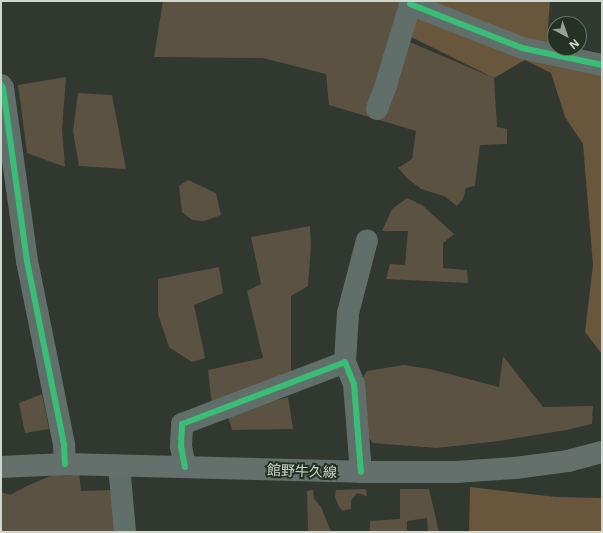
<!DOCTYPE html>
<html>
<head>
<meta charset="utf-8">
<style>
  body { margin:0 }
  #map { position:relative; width:603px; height:533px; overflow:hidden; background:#303830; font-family:"Noto Sans","Noto Sans JP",sans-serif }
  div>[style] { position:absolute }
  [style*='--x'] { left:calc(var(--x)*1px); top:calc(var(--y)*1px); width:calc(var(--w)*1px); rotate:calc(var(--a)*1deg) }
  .green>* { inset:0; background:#5c5242 }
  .forest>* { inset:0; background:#68573d }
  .street>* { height:22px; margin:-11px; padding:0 11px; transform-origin:11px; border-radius:11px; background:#616f6a }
  .secondary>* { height:22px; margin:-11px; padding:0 11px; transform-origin:11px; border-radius:11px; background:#63706c }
  .cycleway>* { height:6px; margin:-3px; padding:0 3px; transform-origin:3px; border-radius:3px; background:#3abd76 }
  span { translate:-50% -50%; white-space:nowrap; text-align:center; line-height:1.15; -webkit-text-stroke:4px #233222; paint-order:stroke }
  .street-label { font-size:14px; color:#ced8ce }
  .frame { position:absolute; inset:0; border:2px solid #ced8ce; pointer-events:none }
  .north { position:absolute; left:547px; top:16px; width:40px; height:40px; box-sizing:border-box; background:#233222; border:1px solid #677467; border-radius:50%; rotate:139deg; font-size:11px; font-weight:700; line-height:16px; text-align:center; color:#ced8ce }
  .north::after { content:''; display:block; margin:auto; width:14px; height:18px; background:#97a097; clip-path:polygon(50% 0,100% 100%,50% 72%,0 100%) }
</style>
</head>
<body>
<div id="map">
  <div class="green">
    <div style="clip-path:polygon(163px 1px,400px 1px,391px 34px,494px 78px,497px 127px,507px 129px,507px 144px,480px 145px,475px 186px,466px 188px,463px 199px,457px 206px,444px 196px,421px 189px,408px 179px,398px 168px,412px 159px,416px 131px,329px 105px,326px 74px,263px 58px,154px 57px)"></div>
    <div style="clip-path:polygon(66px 77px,62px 129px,65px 167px,27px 153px,18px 85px)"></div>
    <div style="clip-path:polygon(78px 93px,112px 95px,126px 169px,79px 166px,73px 131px)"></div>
    <div style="clip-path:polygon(188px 180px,216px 193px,221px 215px,204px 221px,192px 220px,182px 212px,179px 186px)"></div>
    <div style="clip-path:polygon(407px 198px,422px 205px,454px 234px,443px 243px,443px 268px,467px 270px,468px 283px,386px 279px,390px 264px,405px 265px,408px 231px,382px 231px,392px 209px)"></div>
    <div style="clip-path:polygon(310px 226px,311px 245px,308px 286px,291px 296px,291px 376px,212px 406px,208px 370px,263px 358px,247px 291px,261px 284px,251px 237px)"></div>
    <div style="clip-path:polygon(219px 267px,223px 293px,194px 305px,205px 358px,192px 362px,169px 347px,158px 314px,158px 279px)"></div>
    <div style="clip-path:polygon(503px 356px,543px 407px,593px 406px,592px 424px,566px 430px,499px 441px,437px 448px,373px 443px,365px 433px,362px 379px,367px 371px,404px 365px,430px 369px,499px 387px)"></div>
    <div style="clip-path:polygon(42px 394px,49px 429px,25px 433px,19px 403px)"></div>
    <div style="clip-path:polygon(288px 397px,293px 429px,232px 430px,227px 414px)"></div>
    <div style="clip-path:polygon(60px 472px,79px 472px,81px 491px,112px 490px,117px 532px,1px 532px,1px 492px,10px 495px,29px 485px)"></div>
    <div style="clip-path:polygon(366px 489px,367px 496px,357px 493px,351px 501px,351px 509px,343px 511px,339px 507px,335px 497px,336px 490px)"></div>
    <div style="clip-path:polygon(400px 489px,429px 489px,439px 532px,428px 532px,427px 518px,407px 521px,407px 532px,370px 532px,370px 521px,400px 519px)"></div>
    <div style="clip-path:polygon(313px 490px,314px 498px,321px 507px,331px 532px,308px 532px,307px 491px)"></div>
  </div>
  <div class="forest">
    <div style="clip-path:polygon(401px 1px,465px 2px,465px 1px,550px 1px,548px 29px,555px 38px,555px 48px,602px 75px,602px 354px,585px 332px,593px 265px,583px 144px,565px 117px,551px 73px,525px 60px,494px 78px,397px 30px)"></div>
    <div style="clip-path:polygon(470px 487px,556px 497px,602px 498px,602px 532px,469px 532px)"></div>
  </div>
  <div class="street">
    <div style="--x:410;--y:4;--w:120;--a:21.4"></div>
    <div style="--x:522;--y:48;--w:82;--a:12"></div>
    <div style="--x:1;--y:85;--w:4;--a:56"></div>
    <div style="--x:3;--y:88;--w:175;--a:82.1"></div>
    <div style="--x:27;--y:261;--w:188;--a:78.6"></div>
    <div style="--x:64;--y:445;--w:19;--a:87"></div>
    <div style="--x:377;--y:109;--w:26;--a:-69"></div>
    <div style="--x:386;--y:85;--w:88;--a:-73.4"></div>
    <div style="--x:345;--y:362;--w:49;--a:-86.5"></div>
    <div style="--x:348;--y:313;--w:75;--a:-75.4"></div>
    <div style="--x:119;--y:466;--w:66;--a:84.8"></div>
    <div style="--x:185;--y:467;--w:21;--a:-101"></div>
    <div style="--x:181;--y:446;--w:22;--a:-87"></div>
    <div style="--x:182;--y:424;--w:174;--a:-20.8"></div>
    <div style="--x:345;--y:362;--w:24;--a:68"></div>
    <div style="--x:354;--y:384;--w:88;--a:85.5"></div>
  </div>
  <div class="secondary">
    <div style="--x:1;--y:467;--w:64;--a:-2.7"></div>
    <div style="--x:65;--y:464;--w:296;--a:1.5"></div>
    <div style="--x:361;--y:472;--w:95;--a:0"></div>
    <div style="--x:456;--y:472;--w:59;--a:-3.9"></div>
    <div style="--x:515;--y:468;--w:53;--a:-7.5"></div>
    <div style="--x:568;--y:461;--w:35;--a:-15"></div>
  </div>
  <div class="cycleway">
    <div style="--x:410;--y:4;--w:120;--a:21.4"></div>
    <div style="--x:522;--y:48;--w:82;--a:12"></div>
    <div style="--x:1;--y:85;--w:4;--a:56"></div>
    <div style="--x:3;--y:88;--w:175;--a:82.1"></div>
    <div style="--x:27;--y:261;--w:188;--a:78.6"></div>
    <div style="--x:64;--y:445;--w:19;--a:87"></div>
    <div style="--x:185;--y:467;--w:21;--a:-101"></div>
    <div style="--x:181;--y:446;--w:22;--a:-87"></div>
    <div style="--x:182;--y:424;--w:174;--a:-20.8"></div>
    <div style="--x:345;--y:362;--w:24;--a:68"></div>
    <div style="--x:354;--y:384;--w:88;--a:85.5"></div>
  </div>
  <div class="street-label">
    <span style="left:302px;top:471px;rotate:2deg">館野牛久線</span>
  </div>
  <div class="frame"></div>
  <div class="north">N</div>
</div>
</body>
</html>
